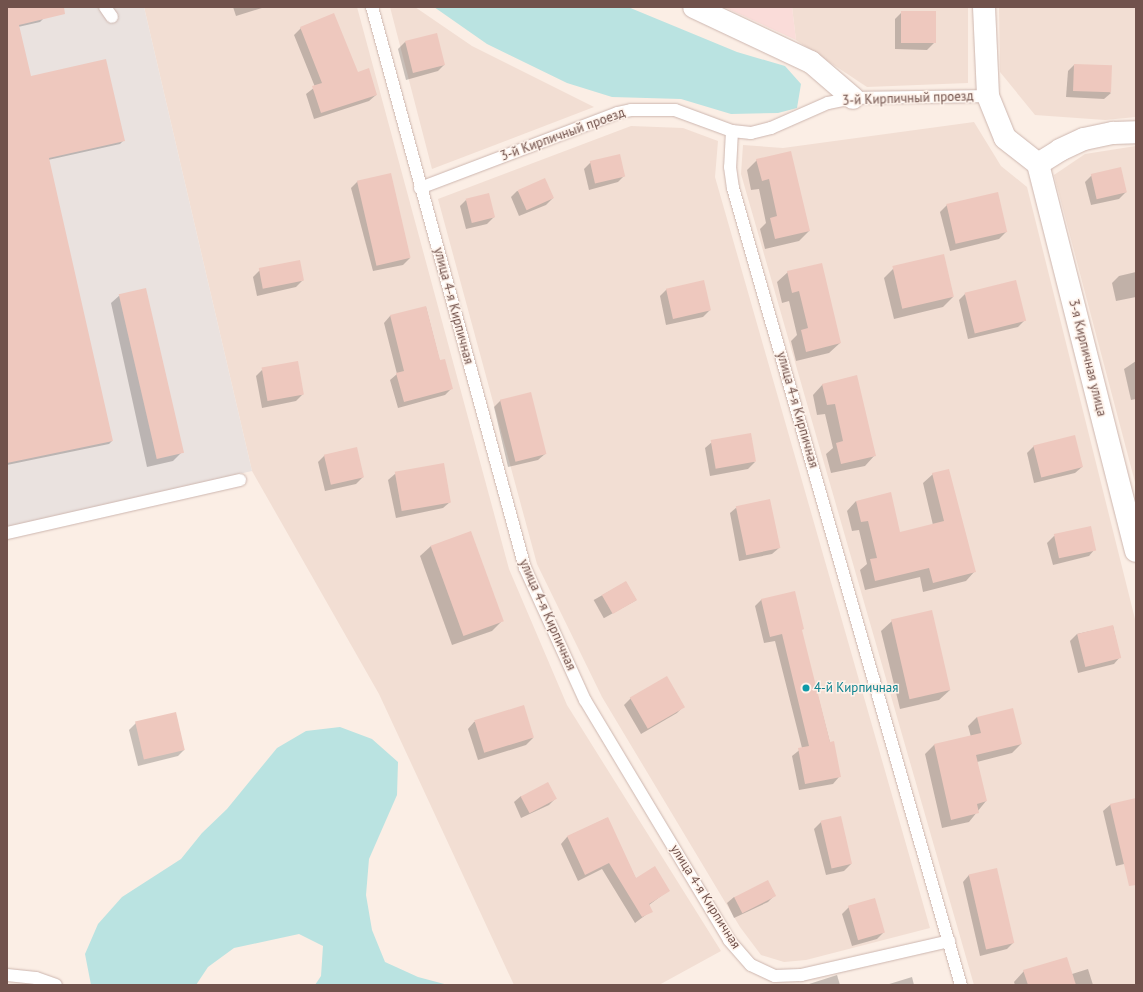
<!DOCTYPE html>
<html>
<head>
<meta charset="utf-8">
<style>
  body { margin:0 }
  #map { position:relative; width:1143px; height:992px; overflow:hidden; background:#fbeee5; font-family:"PT Sans",sans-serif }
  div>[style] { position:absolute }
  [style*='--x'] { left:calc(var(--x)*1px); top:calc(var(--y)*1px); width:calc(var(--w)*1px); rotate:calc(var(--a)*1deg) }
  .residential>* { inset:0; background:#f2ded3 }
  .commercial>* { inset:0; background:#fadcd9 }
  .industrial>* { inset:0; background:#eae2df }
  .water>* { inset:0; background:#bae3e1 }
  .shadow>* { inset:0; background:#0003; transform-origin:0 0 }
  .building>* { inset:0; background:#eec8be; transform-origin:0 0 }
  .roads { filter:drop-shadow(0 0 1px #cdb6af) drop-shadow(0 0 1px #cdb6af) }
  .service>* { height:12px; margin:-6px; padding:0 6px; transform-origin:6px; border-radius:6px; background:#fff }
  .minor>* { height:22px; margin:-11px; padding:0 11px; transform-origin:11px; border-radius:11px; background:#fff }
  .dots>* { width:11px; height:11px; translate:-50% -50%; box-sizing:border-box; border:2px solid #fef2ea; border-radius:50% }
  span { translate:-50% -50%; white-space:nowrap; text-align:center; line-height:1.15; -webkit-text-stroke:3px #fef2ea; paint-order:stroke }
  .street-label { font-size:13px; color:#71524c }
  .culture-label { font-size:13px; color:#0d838f }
  .left { translate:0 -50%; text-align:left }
  .frame { position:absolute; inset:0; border:8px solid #71524c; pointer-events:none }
</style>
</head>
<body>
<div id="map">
  <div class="residential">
    <div style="clip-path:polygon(144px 7px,357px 7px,509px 569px,567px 705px,721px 951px,659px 985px,514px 985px,379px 694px,252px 471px)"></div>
    <div style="clip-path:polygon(390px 7px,415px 7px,472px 46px,594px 107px,432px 169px)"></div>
    <div style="clip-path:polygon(792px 7px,968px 7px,968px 83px,867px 87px,796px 40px)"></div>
    <div style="clip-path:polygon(999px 7px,1136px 7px,1136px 117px,1105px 120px,1035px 115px,1000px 72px)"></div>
    <div style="clip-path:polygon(974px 122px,1001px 166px,1027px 187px,1136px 623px,1136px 985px,974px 985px,741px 174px,743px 145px,783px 148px)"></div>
    <div style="clip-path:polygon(631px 126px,683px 128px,718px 141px,715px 177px,930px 928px,806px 960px,784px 962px,761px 955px,740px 927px,602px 697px,537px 564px,438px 199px)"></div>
    <div style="clip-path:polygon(1136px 146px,1136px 486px,1054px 175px,1085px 154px)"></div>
  </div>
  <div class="commercial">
    <div style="clip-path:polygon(724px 7px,792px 7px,796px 40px)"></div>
  </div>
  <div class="industrial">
    <div style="clip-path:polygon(7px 7px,144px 7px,252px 471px,7px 527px)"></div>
  </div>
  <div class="water">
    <div style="clip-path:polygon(434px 7px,628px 7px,737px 52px,785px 66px,801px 84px,797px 108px,778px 113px,731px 114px,681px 99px,612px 97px,567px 83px,487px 44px)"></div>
    <div style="clip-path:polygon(340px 727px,372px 739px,398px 762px,397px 795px,369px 859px,366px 895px,372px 930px,385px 962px,418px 977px,448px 985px,315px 985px,321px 976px,323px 946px,299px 934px,234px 948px,208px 967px,196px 985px,91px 985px,85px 954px,98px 924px,122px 897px,181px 859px,202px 833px,227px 809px,277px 748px,306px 731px)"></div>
  </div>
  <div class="shadow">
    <div style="clip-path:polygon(7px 7px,40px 7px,43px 19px,40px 22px,18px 27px,30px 78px,123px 141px,120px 144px,48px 160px,112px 441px,109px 444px,7px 465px)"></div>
    <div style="clip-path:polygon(233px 7px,265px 7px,236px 16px)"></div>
    <div style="clip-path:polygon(902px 12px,934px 43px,927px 50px,895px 49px,895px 19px)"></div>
    <div style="clip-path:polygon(301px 28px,357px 73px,376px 95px,369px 101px,314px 119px,306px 94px,315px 87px,294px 35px)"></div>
    <div style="clip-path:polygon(405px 42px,444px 65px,438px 71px,406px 80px,398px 49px)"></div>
    <div style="clip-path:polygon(1074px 65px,1111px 93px,1104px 99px,1066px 97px,1068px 71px)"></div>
    <div style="clip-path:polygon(757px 160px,809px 231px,799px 241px,765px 249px,760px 229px,766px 223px,759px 189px,751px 190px,747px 170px)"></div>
    <div style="clip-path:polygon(591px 162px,624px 176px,618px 182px,589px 190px,584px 169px)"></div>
    <div style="clip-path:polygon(1092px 175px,1126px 192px,1119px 199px,1091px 205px,1085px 182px)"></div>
    <div style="clip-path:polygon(358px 181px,410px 258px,403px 265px,373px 271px,351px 188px)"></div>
    <div style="clip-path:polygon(517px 191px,553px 198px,546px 205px,519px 216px,511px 197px)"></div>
    <div style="clip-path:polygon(466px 200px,494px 217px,487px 224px,466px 229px,460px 206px)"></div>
    <div style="clip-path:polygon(947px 205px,1006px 232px,999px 239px,950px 251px,940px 212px)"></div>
    <div style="clip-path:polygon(894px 268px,953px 297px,943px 307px,894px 319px,884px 278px)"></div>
    <div style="clip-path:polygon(260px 270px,303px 280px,296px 287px,257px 296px,253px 277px)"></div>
    <div style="clip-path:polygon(788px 272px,840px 343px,829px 353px,796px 361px,791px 341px,797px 335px,789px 301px,782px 303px,777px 282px)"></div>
    <div style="clip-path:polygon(1136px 272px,1136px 297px,1116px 301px,1112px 283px,1119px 276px)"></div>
    <div style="clip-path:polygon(667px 289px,710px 310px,703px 317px,666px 325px,660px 296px)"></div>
    <div style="clip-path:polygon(965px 294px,1025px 320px,1018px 327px,968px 339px,959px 300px)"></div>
    <div style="clip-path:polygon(120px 295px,182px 452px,173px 461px,147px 467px,111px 303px)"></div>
    <div style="clip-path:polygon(426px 307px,440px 362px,452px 388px,445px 395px,398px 408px,390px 380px,397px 374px,384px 323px,390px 316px)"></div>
    <div style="clip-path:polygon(1136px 361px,1136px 399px,1131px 400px,1124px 369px)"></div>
    <div style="clip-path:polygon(263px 369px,303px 394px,296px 401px,262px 408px,256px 376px)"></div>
    <div style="clip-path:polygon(823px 384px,875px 455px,865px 466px,831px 473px,826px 454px,833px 448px,825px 414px,817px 415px,813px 395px)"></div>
    <div style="clip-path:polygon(501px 400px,545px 454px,538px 460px,508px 467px,494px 407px)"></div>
    <div style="clip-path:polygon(712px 442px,755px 462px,748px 469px,710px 476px,705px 448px)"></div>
    <div style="clip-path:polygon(1034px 446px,1082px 467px,1075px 473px,1034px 483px,1027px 453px)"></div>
    <div style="clip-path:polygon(325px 455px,363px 477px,356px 484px,325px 491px,318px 462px)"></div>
    <div style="clip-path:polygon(443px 464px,450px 502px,443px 508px,396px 518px,388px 480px,395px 474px)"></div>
    <div style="clip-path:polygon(933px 474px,975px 571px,966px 581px,923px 592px,920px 577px,865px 590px,860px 570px,867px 564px,859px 530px,852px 531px,847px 511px,856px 501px,900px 534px,933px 525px,923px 483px)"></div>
    <div style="clip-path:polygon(737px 507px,779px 548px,772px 554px,739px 561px,730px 513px)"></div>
    <div style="clip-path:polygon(1090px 527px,1095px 549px,1089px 556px,1053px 565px,1047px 543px,1054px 536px)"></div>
    <div style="clip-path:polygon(431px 546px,502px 621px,492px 631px,452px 645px,420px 556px)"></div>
    <div style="left:626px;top:582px;width:21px;height:37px;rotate:61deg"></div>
    <div style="clip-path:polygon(762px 599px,801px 631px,839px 777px,833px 784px,799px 790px,792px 756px,802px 748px,775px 641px,764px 643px,755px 606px)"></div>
    <div style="clip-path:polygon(892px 621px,950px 690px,939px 700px,900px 709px,881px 631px)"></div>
    <div style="clip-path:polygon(1113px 626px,1120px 657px,1114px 664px,1078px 673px,1070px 641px,1077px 634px)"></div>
    <div style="clip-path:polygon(631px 698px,684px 706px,677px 713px,641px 734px,624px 705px)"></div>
    <div style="clip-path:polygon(523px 707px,533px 738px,526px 745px,478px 760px,468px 729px,474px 722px)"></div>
    <div style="clip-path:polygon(977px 717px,1021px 744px,1012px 753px,977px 762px,986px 801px,969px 822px,942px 828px,925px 754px,934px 745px,971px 737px,968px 726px)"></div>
    <div style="clip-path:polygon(136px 723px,184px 750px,178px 756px,138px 766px,129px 730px)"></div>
    <div style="clip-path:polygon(521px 796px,555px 799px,549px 805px,521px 818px,514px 802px)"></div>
    <div style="clip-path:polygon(1136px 799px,1136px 861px,1116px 866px,1103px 811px,1110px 805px)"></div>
    <div style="clip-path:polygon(607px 818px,636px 879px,669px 890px,649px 905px,651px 911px,635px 923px,602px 869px,578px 881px,561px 844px,567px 837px)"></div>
    <div style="clip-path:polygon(840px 818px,851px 864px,844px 871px,826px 875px,814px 829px,821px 822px)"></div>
    <div style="clip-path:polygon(969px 875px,1013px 943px,1007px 949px,980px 956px,963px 882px)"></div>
    <div style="clip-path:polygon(774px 896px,768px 902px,734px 918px,727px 903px,734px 897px)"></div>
    <div style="clip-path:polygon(849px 907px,884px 932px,877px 939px,852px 946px,842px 914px)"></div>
    <div style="clip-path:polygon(1088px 969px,1093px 985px,1015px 985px,1014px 982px,1024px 971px,1072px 974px)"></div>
    <div style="clip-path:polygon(837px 975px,840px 985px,806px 985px)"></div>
    <div style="clip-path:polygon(912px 977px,914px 985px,886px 985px)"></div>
  </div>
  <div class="building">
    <div style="clip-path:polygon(7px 7px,64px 7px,65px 14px,19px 25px,31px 76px,106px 59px,125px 141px,49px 158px,113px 441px,7px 463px)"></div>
    <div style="left:901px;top:11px;width:35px;height:32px"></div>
    <div style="clip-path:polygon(334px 13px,358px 72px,369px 68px,377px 95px,321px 113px,312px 86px,322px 83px,300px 27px)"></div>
    <div style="left:437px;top:33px;width:33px;height:33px;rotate:76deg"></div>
    <div style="left:1074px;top:64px;width:38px;height:27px;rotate:2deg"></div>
    <div style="clip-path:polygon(791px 151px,810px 231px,775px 239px,770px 218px,777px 216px,769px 179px,762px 181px,756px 159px)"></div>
    <div style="left:620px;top:154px;width:23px;height:31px;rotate:77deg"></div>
    <div style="left:1121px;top:167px;width:26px;height:31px;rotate:77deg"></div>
    <div style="left:391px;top:173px;width:87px;height:35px;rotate:77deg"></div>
    <div style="left:545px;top:178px;width:22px;height:30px;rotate:66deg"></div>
    <div style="left:998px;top:192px;width:41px;height:53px;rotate:77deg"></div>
    <div style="left:489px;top:193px;width:25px;height:24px;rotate:76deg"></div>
    <div style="left:944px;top:254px;width:44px;height:53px;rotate:77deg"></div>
    <div style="left:300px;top:260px;width:21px;height:42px;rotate:79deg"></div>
    <div style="clip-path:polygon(822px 263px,841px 343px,806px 352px,801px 330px,808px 328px,799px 291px,792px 293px,787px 271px)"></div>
    <div style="left:704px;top:280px;width:31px;height:39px;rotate:77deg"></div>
    <div style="left:1016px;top:280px;width:42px;height:53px;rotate:76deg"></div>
    <div style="left:146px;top:288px;width:169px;height:28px;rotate:77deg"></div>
    <div style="clip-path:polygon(426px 306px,440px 360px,445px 359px,453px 389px,404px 402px,396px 373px,404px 371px,390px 315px)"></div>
    <div style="left:298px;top:361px;width:34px;height:37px;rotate:80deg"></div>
    <div style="clip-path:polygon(857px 375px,876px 456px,841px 464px,836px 443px,843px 441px,835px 404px,827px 405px,822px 384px)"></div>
    <div style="left:531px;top:392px;width:64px;height:32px;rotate:76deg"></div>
    <div style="left:751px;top:433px;width:29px;height:41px;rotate:80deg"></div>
    <div style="left:1075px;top:435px;width:33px;height:43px;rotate:76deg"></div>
    <div style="left:357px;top:447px;width:31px;height:34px;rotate:77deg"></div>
    <div style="left:444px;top:463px;width:40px;height:50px;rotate:80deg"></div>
    <div style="clip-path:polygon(949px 469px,976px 572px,933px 583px,929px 568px,875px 581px,870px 559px,877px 558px,868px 521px,861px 522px,856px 501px,891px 492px,900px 532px,944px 521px,932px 473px)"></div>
    <div style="left:770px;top:499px;width:50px;height:35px;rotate:78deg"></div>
    <div style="left:1091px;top:526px;width:25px;height:38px;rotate:78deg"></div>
    <div style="left:471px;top:531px;width:96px;height:43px;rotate:70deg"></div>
    <div style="left:626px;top:581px;width:22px;height:28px;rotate:60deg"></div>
    <div style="clip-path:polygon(795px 591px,804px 629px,802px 630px,830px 742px,834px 741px,841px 777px,805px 784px,798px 748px,809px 746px,782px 634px,770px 637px,761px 599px)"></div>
    <div style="left:932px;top:610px;width:82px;height:42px;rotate:77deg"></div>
    <div style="left:1113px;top:625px;width:34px;height:37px;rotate:76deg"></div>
    <div style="left:667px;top:676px;width:36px;height:43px;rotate:60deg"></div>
    <div style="left:524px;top:705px;width:34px;height:52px;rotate:73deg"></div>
    <div style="clip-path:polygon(1013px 708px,1022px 744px,976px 755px,987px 801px,977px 804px,979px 813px,951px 820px,934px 744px,981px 733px,977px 717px)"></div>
    <div style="left:176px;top:712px;width:39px;height:42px;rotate:77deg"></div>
    <div style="left:548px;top:782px;width:19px;height:31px;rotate:62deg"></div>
    <div style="clip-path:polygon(1136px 798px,1136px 885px,1129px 886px,1110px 804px)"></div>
    <div style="left:841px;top:816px;width:49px;height:21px;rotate:77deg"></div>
    <div style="clip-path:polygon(608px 817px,636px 878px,655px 866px,670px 891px,649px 904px,653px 912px,642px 917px,609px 863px,585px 875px,567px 836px)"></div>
    <div style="left:997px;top:868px;width:77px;height:29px;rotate:77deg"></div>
    <div style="left:768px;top:880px;width:18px;height:38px;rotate:63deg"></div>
    <div style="left:875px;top:898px;width:36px;height:28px;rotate:74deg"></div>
    <div style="clip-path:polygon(1067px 957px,1076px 985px,1028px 985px,1023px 970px)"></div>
  </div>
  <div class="roads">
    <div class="service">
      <div style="--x:105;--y:7;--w:12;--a:55"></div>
      <div style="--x:372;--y:7;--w:581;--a:74.74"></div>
      <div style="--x:525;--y:568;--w:145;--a:65.6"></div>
      <div style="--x:585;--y:700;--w:280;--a:59"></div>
      <div style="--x:729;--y:940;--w:33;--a:49"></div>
      <div style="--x:751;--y:965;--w:26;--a:25"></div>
      <div style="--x:775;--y:976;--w:26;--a:-2"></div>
      <div style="--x:801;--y:975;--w:152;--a:-12.9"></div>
      <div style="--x:732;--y:131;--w:36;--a:93"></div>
      <div style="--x:730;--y:167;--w:21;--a:82"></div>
      <div style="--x:733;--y:188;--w:829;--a:74.04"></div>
      <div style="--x:420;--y:188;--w:211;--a:-20.8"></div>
      <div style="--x:617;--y:113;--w:14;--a:-12"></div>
      <div style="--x:631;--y:110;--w:44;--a:0"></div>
      <div style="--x:675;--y:110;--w:61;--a:20.2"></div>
      <div style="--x:732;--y:131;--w:19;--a:6"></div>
      <div style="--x:751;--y:133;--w:21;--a:-14"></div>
      <div style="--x:771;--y:128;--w:62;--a:-23.7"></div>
      <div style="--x:828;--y:103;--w:25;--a:-11"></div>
      <div style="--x:853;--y:98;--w:135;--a:-0.8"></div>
      <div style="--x:7;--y:533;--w:239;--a:-12.8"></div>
      <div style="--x:7;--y:975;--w:29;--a:6"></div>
      <div style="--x:36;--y:978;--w:21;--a:19"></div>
    </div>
    <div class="minor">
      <div style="--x:694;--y:7;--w:129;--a:25.2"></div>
      <div style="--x:811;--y:62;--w:55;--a:40.6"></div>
      <div style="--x:984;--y:7;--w:89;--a:87.4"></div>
      <div style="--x:988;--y:96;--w:45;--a:68"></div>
      <div style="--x:1005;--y:138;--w:42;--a:38.2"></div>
      <div style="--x:1038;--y:164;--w:399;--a:75.8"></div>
      <div style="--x:1038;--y:164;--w:26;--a:-32"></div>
      <div style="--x:1060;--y:150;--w:26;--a:-25"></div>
      <div style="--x:1084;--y:139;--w:30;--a:-12"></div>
      <div style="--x:1113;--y:133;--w:23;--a:-2"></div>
    </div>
  </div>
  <div class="dots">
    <div style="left:806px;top:688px;background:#0f9aa8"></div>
  </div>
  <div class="street-label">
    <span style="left:908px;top:99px;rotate:-2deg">3-й Кирпичный проезд</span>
    <span style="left:563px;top:135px;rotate:-20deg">3-й Кирпичный проезд</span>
    <span style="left:453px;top:306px;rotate:75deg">улица 4-я Кирпичная</span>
    <span style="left:1087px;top:358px;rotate:76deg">3-я Кирпичная улица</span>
    <span style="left:797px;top:410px;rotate:74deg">улица 4-я Кирпичная</span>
    <span style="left:547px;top:615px;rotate:66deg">улица 4-я Кирпичная</span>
    <span style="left:705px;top:897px;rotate:58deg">улица 4-я Кирпичная</span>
  </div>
  <div class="culture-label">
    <span class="left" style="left:814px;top:688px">4-й Кирпичная</span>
  </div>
  <div class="frame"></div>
</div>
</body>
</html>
